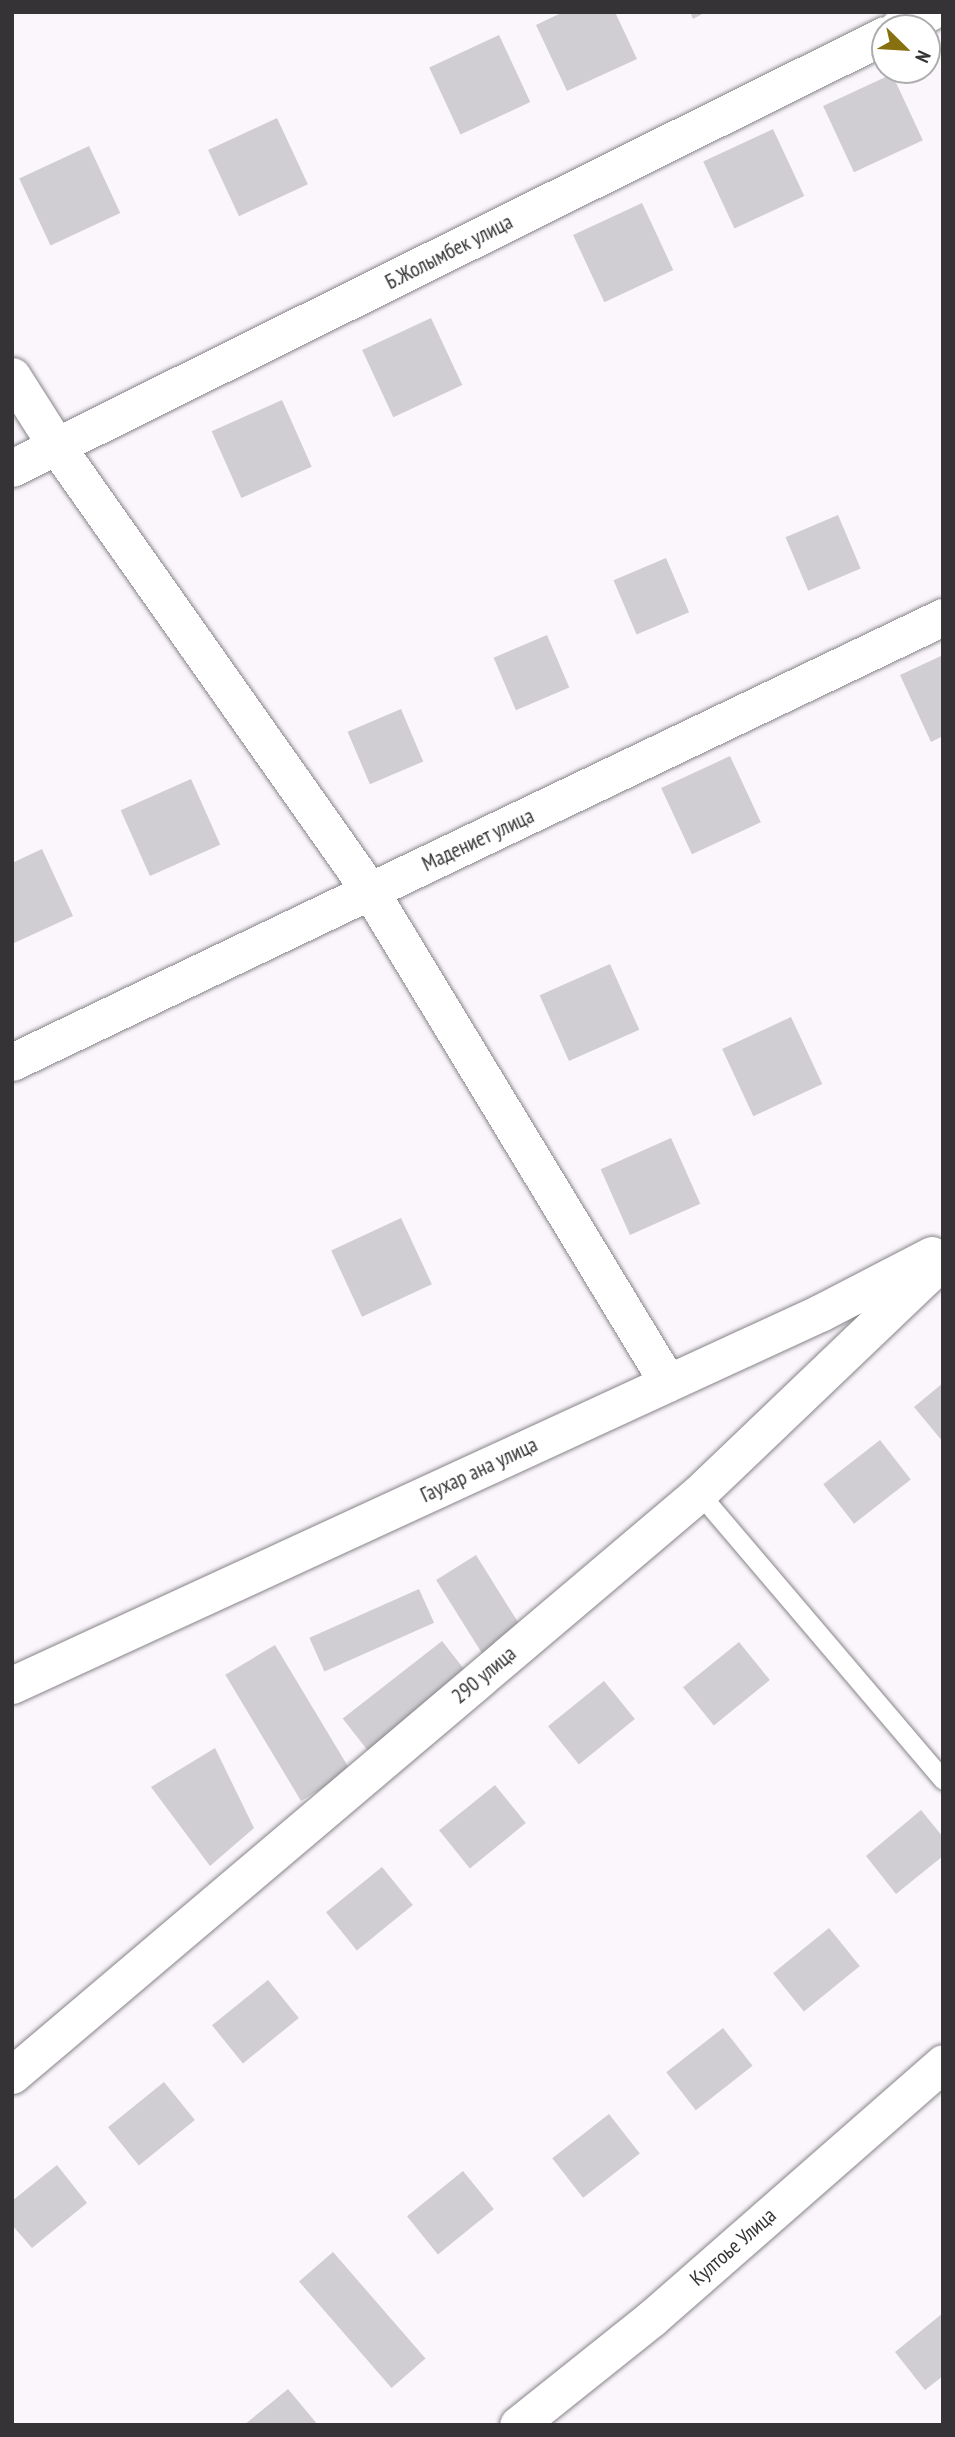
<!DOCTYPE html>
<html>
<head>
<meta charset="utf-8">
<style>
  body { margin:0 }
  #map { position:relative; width:955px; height:2437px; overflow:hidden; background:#faf6fb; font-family:"PT Sans Narrow",sans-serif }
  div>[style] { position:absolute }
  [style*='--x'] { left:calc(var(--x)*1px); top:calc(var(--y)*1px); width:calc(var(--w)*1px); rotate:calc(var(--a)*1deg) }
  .building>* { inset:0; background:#d1ced3; transform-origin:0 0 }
  .roads { filter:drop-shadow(0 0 2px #878489) drop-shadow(0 0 2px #878489) }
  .service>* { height:19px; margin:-9.5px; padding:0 9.5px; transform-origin:9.5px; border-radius:9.5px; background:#fff }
  .minor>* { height:37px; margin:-18.5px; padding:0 18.5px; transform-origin:18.5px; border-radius:18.5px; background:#fff }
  span { translate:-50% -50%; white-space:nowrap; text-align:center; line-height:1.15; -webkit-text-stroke:5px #fff; paint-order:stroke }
  .street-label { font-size:21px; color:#353335 }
  .frame { position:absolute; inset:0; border:14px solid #353335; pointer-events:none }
  .north { position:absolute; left:871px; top:14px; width:70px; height:70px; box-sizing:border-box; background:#fff; border:2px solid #aeadae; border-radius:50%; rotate:114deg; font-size:19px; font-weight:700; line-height:28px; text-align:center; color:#353335 }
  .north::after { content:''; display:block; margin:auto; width:24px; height:32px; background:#877010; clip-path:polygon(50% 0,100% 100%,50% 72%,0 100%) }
</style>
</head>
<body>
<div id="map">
  <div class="building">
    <div style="clip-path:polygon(563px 12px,615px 12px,637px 59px,567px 91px,536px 25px)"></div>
    <div style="clip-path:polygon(690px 12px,706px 12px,693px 19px)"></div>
    <div style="left:499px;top:35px;width:74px;height:77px;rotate:65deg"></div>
    <div style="left:892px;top:74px;width:73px;height:76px;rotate:65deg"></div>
    <div style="left:277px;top:118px;width:73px;height:76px;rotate:65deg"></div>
    <div style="left:773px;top:129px;width:74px;height:77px;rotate:65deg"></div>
    <div style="left:89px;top:146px;width:74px;height:77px;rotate:65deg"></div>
    <div style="left:642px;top:203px;width:74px;height:76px;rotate:65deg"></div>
    <div style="left:431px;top:318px;width:74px;height:76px;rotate:65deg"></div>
    <div style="left:282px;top:400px;width:73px;height:77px;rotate:66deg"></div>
    <div style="left:838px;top:515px;width:58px;height:57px;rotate:67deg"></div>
    <div style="left:666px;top:558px;width:59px;height:57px;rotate:67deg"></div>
    <div style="left:547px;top:635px;width:57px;height:58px;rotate:67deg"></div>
    <div style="clip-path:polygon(943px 655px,943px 736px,931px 742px,900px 675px)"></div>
    <div style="left:401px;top:709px;width:57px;height:58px;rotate:67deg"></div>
    <div style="left:730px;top:756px;width:73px;height:76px;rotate:65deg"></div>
    <div style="left:191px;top:779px;width:72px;height:77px;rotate:66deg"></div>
    <div style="clip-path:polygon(42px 849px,73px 916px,12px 944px,12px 863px)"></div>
    <div style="left:610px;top:964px;width:72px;height:77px;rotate:66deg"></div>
    <div style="left:791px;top:1017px;width:74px;height:76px;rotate:65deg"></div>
    <div style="left:671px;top:1138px;width:72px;height:77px;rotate:66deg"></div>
    <div style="left:401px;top:1218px;width:73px;height:77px;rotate:65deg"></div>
    <div style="clip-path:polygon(943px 1383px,943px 1442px,914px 1407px)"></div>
    <div style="left:880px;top:1440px;width:50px;height:72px;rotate:52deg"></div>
    <div style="left:476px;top:1555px;width:90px;height:47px;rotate:58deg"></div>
    <div style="left:419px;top:1589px;width:37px;height:120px;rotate:66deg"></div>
    <div style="left:442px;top:1641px;width:47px;height:126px;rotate:52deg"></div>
    <div style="left:739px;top:1642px;width:49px;height:72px;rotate:51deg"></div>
    <div style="left:275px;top:1645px;width:147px;height:58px;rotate:59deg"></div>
    <div style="left:604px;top:1681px;width:49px;height:72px;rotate:51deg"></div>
    <div style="clip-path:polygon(215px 1748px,254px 1828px,210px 1866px,151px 1787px)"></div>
    <div style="left:495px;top:1785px;width:49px;height:72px;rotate:51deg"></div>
    <div style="clip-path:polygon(921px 1810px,943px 1837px,943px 1856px,896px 1894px,866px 1856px)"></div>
    <div style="left:382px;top:1867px;width:49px;height:72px;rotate:51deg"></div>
    <div style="left:829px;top:1928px;width:49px;height:72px;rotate:51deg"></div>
    <div style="left:268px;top:1980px;width:49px;height:72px;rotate:51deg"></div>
    <div style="left:723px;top:2028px;width:48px;height:72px;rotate:52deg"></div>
    <div style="left:164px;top:2082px;width:49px;height:72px;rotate:51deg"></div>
    <div style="left:609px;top:2114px;width:50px;height:72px;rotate:52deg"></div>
    <div style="clip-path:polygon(57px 2165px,87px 2203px,32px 2248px,12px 2225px,12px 2201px)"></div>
    <div style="left:463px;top:2171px;width:49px;height:72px;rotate:51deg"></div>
    <div style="left:333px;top:2252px;width:141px;height:45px;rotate:49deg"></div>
    <div style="clip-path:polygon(943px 2313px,943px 2376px,925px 2390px,895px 2352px)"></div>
    <div style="clip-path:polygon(288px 2389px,318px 2425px,244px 2425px)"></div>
  </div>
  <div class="roads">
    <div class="service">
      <div style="--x:699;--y:1493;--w:377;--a:49.6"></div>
    </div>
    <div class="minor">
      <div style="--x:898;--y:28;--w:36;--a:-27"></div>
      <div style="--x:12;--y:376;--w:84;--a:57.6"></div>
      <div style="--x:57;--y:447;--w:543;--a:54.82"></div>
      <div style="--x:370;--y:891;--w:575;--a:58.8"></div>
      <div style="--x:12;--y:468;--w:974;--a:-26.38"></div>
      <div style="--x:12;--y:1062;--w:1032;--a:-25.55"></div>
      <div style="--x:12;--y:1685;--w:890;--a:-24.72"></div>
      <div style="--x:820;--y:1313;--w:126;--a:-27.4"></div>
      <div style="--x:12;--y:2075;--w:900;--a:-40.27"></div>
      <div style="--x:699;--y:1493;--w:337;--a:-43.7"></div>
      <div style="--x:518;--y:2425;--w:171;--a:-38.6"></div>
      <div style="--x:652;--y:2318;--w:387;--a:-41.2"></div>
    </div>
  </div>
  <div class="street-label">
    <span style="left:449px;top:252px;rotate:-27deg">Б.Жолымбек улица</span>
    <span style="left:478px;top:840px;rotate:-25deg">Мадениет улица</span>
    <span style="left:479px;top:1470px;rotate:-25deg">Гаухар ана улица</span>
    <span style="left:484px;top:1675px;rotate:-40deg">290 улица</span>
    <span style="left:733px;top:2247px;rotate:-41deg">Култоье Улица</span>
  </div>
  <div class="frame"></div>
  <div class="north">N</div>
</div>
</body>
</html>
